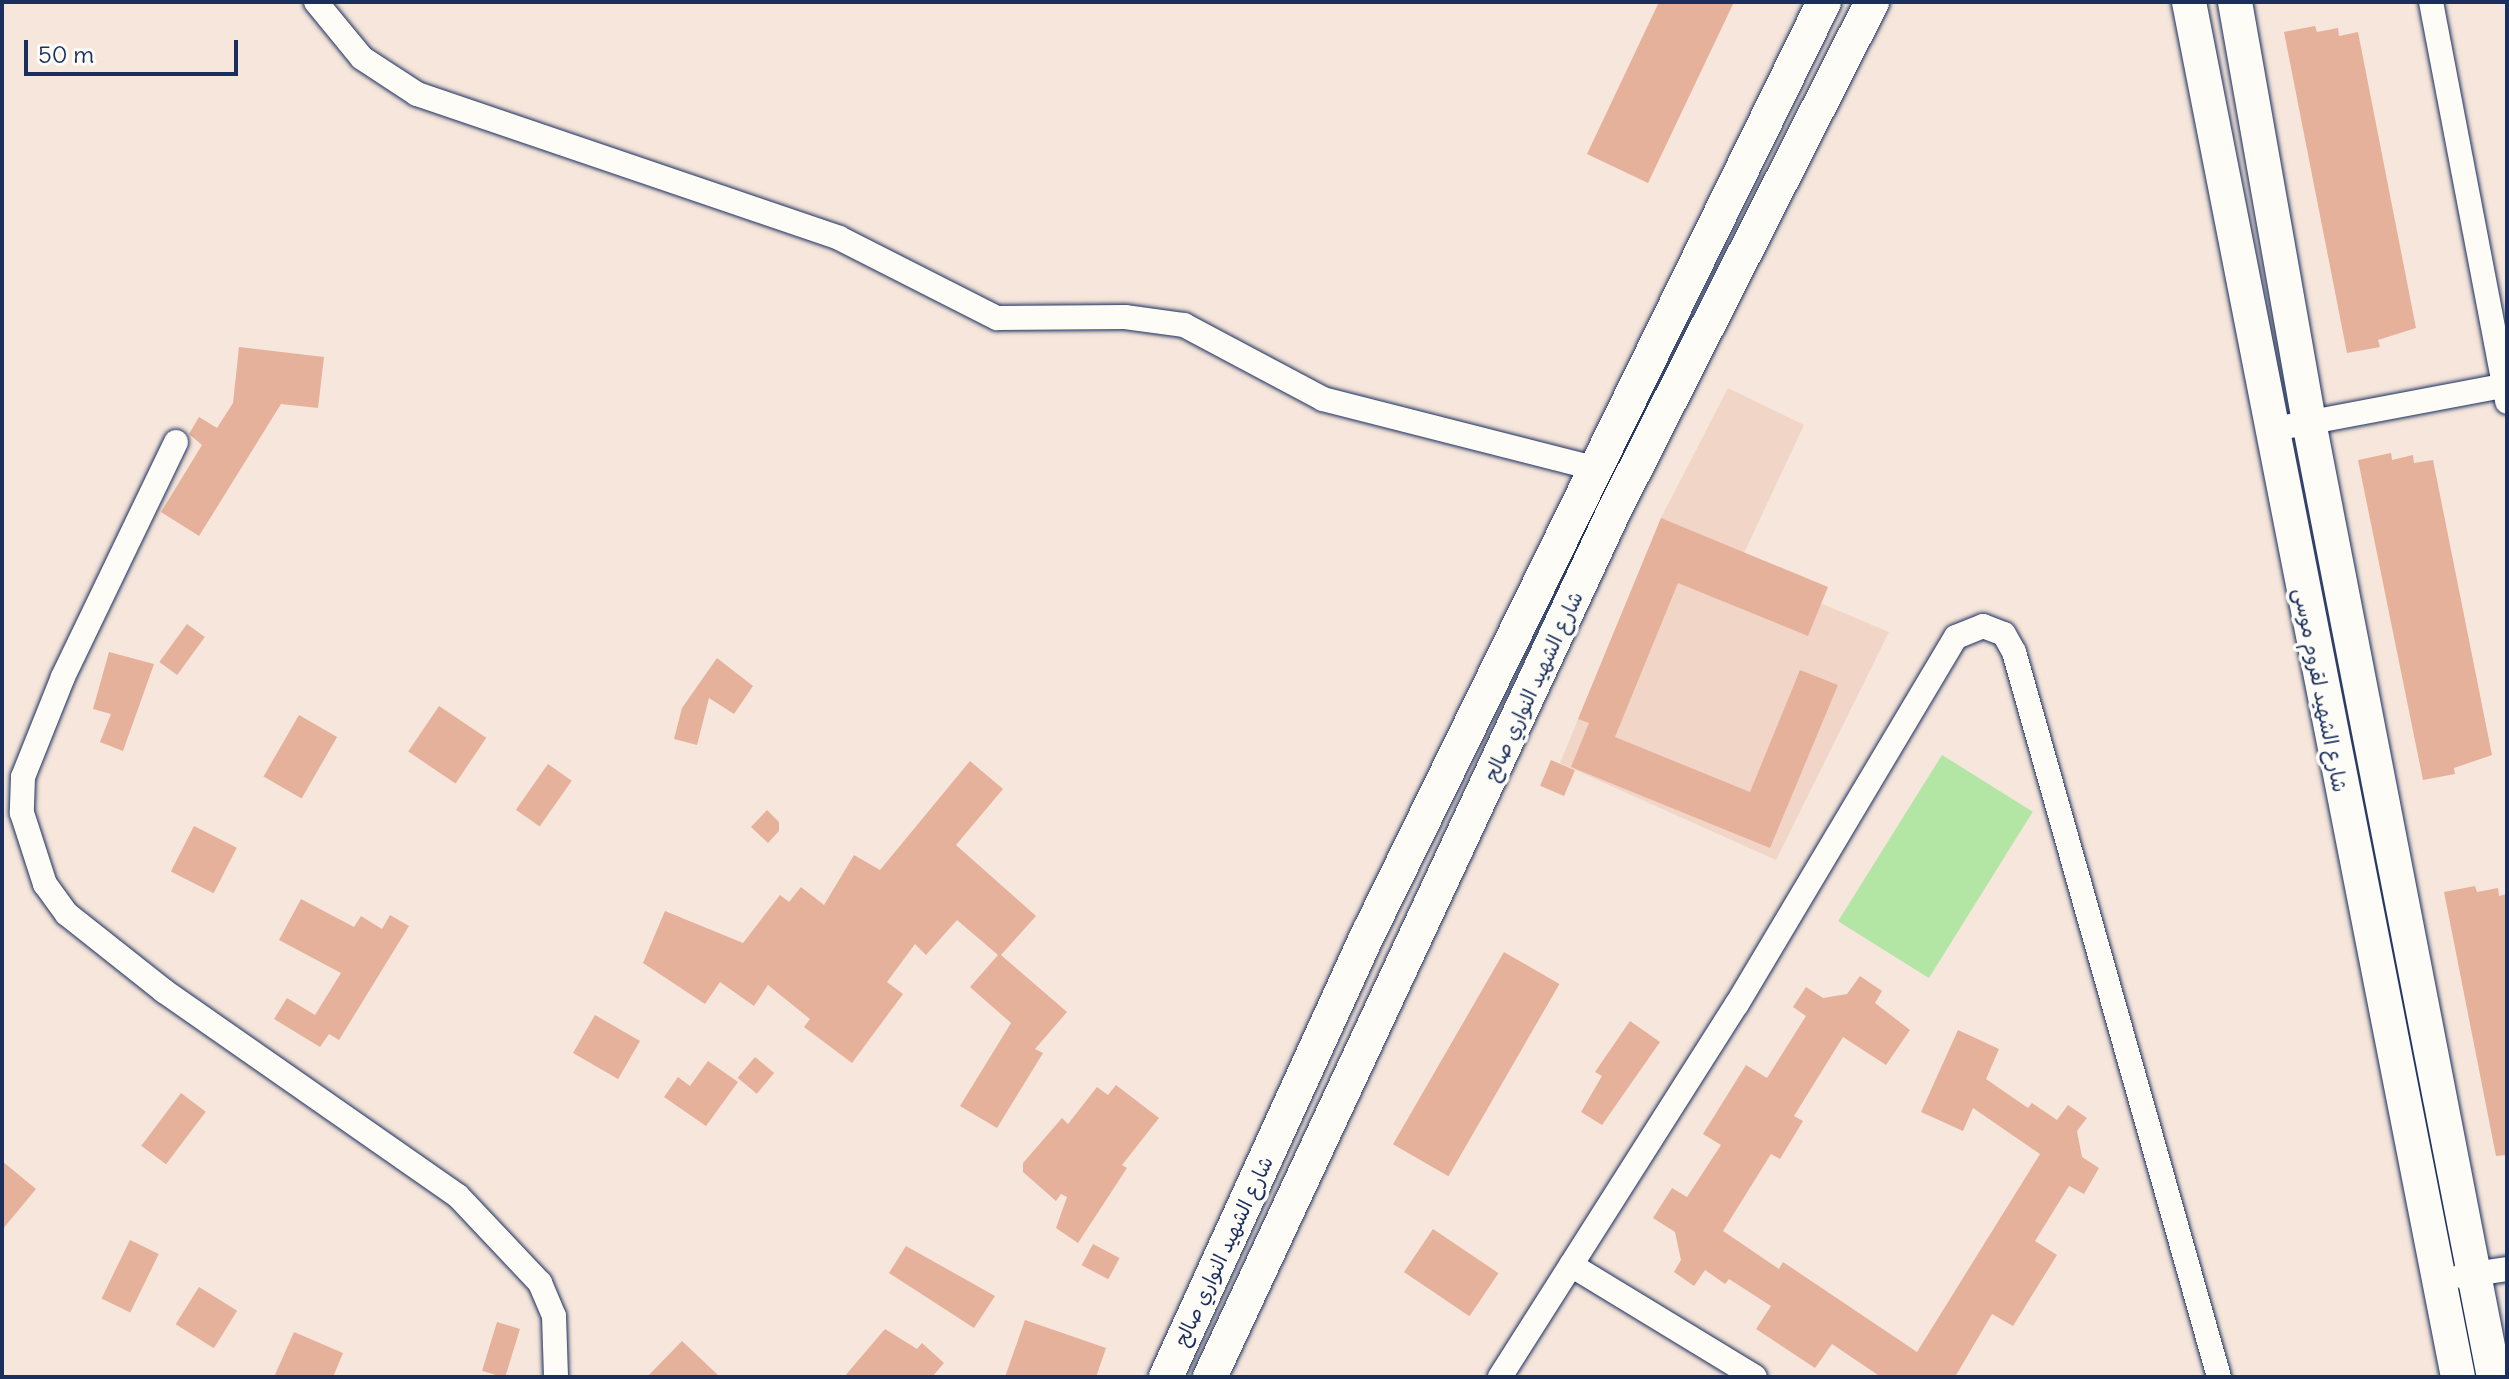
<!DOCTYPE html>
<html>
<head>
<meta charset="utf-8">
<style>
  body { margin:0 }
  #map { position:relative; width:2509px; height:1379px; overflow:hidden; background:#f6e6db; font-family:Delius,"Playpen Sans Arabic",sans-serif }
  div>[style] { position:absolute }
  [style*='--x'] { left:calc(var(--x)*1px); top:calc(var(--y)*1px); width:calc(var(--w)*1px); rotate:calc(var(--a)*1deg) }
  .built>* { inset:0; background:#f1d6c8 }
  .green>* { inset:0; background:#b3e5a5; transform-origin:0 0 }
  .building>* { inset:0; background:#e6b19a; transform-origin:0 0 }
  .roads { filter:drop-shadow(0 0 2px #1b2f5e) drop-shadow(0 0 2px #1b2f5e) }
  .street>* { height:24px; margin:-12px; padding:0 12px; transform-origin:12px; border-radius:12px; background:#fdfcf7 }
  .secondary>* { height:34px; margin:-17px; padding:0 17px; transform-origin:17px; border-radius:17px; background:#fdfcf7 }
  span { translate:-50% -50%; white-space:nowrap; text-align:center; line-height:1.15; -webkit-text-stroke:7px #fdfcf7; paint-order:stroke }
  .street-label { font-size:20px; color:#1b2f5e }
  .frame { position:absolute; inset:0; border:4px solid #1b2f5e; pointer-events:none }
  .scale { position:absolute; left:24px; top:40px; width:214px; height:36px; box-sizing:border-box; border:4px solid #1b2f5e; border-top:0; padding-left:10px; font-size:24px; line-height:28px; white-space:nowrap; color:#1b2f5e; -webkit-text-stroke:6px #fdfcf7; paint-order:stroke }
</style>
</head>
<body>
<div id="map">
  <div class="built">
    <div style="clip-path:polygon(1728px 388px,1804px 425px,1737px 568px,1889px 632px,1776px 860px,1560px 763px,1661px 518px)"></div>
  </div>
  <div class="green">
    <div style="left:1942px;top:755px;width:107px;height:196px;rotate:32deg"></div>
  </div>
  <div class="building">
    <div style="clip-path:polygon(1659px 2px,1734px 2px,1648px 183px,1587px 154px)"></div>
    <div style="clip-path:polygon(2315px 26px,2317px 32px,2338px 28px,2339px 36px,2358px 32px,2416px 328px,2378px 340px,2380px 347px,2347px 353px,2284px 32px)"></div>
    <div style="clip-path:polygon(239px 347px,324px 357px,318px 408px,281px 404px,199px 536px,161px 512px,202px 445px,189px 434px,199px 417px,217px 428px,233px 403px)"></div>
    <div style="clip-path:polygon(2391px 453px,2392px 460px,2413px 455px,2414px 463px,2433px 460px,2492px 755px,2454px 768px,2455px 774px,2423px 780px,2358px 460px)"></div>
    <div style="clip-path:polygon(1661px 518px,1828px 587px,1808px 636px,1678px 583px,1615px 737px,1750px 792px,1800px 670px,1838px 685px,1770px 848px,1571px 767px,1589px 723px,1578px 719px)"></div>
    <div style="left:187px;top:624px;width:22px;height:47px;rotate:36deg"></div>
    <div style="clip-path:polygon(109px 652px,154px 664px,123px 751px,100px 742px,111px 714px,93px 709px)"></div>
    <div style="clip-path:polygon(717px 658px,753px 686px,734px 714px,709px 698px,697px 745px,674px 739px,682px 708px)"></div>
    <div style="left:439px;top:706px;width:57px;height:55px;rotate:34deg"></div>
    <div style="left:299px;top:715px;width:44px;height:71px;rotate:30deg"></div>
    <div style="left:1551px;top:760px;width:26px;height:28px;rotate:23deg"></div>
    <div style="clip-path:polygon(970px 761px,1003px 789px,956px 845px,1036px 916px,1001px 955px,1067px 1012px,1035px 1049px,1043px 1053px,997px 1128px,960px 1106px,1011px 1023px,970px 987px,998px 955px,957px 920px,926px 955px,915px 944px,887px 982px,903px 994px,852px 1063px,804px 1027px,810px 1019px,768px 985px,754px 1006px,720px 982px,705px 1004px,643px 963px,665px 911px,743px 943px,780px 895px,789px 902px,801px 887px,824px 905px,854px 855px,880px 870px)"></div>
    <div style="left:548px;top:764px;width:29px;height:56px;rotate:35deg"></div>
    <div style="clip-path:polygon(767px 810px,779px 822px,779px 831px,768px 843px,751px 827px)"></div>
    <div style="left:194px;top:826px;width:48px;height:51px;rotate:27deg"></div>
    <div style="clip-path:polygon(2475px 886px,2477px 892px,2498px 888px,2499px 896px,2507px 894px,2507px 1155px,2496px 1156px,2444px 892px)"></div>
    <div style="clip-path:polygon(301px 899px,354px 927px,361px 916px,382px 929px,390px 915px,409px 926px,339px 1040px,329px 1034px,320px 1047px,274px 1019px,287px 998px,315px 1015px,341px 973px,279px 940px)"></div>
    <div style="left:1504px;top:952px;width:64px;height:222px;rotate:30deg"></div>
    <div style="clip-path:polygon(1860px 976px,1882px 991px,1875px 1003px,1910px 1030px,1886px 1065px,1843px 1037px,1794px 1116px,1803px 1121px,1780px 1159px,1771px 1154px,1723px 1231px,1779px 1269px,1783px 1262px,1917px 1352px,2040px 1154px,1973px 1108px,1963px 1131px,1921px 1112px,1958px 1030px,1999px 1049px,1986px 1079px,2028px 1108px,2032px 1103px,2057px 1120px,2068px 1105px,2087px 1118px,2077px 1131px,2082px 1157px,2099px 1168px,2084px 1194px,2069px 1186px,2035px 1241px,2057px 1255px,2013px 1326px,1992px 1314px,1955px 1377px,1881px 1377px,1832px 1344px,1815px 1368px,1756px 1329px,1771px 1306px,1729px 1279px,1725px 1284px,1705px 1270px,1694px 1286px,1674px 1272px,1681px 1260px,1675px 1232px,1653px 1218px,1672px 1188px,1687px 1197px,1721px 1145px,1703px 1134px,1746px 1065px,1767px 1078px,1806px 1016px,1793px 1007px,1806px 987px,1823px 998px,1847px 994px)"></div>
    <div style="left:595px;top:1015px;width:52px;height:44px;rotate:30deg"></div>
    <div style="clip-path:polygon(1630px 1021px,1660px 1042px,1602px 1125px,1581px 1112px,1602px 1076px,1595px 1072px)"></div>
    <div style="left:755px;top:1057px;width:25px;height:27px;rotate:40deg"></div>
    <div style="clip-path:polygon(708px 1061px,738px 1082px,706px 1126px,664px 1097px,678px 1077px,690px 1086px)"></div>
    <div style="clip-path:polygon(1116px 1085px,1159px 1118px,1122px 1165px,1127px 1168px,1078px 1243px,1056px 1228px,1067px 1197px,1061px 1194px,1056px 1201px,1023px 1172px,1023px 1163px,1062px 1118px,1068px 1124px,1097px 1087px,1108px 1095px)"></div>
    <div style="left:181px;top:1093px;width:31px;height:66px;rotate:37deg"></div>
    <div style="clip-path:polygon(2px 1161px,36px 1189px,2px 1230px)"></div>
    <div style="left:1433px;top:1229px;width:79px;height:52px;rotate:34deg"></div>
    <div style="left:130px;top:1240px;width:32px;height:65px;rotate:26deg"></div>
    <div style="left:1093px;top:1244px;width:30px;height:24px;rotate:28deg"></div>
    <div style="clip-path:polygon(906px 1246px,995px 1296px,974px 1328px,889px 1273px)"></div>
    <div style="left:199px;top:1287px;width:45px;height:44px;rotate:32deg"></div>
    <div style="clip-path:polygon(1025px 1320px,1106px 1348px,1096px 1377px,1005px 1377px)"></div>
    <div style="left:497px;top:1322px;width:24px;height:51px;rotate:17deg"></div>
    <div style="clip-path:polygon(885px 1329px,917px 1349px,922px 1343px,944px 1363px,932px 1377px,844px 1377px)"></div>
    <div style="clip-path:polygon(294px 1332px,343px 1353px,333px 1377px,274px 1377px)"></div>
    <div style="clip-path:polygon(682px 1341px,720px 1377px,647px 1377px)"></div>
  </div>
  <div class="roads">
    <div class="street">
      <div style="--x:316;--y:2;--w:72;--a:50.6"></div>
      <div style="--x:362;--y:58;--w:66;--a:33.2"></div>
      <div style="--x:417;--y:94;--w:446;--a:18.8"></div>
      <div style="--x:839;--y:238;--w:177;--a:26.9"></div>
      <div style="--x:997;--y:318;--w:128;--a:-0.4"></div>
      <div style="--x:1125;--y:317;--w:60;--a:7.7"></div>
      <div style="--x:1184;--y:325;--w:157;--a:28"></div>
      <div style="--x:1323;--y:399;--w:283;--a:14.3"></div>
      <div style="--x:2431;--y:2;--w:407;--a:79.2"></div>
      <div style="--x:2269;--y:430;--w:242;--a:-10.7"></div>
      <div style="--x:176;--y:442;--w:261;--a:115.7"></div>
      <div style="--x:63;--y:677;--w:108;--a:111.8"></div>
      <div style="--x:23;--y:777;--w:36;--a:92"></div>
      <div style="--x:22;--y:813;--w:75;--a:72.1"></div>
      <div style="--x:45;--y:884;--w:37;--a:54"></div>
      <div style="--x:67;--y:914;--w:124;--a:38.4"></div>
      <div style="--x:164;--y:991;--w:358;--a:34.9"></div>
      <div style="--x:458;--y:1196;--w:120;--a:46.7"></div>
      <div style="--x:540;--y:1283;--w:36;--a:67"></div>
      <div style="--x:554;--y:1316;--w:61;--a:88.1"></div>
      <div style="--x:1571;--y:1265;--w:215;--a:31.3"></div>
      <div style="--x:2461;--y:1276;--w:47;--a:-8.7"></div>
      <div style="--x:1500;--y:1377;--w:442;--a:-57.6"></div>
      <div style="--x:1737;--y:1004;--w:427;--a:-59.2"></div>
      <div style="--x:1956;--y:637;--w:29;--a:-22"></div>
      <div style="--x:1983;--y:626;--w:22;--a:21"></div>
      <div style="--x:2004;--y:634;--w:21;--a:61"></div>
      <div style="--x:2014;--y:652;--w:753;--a:74.21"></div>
    </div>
    <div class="secondary">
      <div style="--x:2189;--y:2;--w:1401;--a:78.93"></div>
      <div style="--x:2235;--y:2;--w:426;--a:80"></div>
      <div style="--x:2309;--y:422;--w:973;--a:79.04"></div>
      <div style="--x:1166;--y:1377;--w:489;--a:-65.5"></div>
      <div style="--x:1369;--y:932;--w:1035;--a:-63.93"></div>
      <div style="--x:1210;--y:1377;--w:956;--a:-64.99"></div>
      <div style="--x:1614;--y:511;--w:571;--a:-63.12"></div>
    </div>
  </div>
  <div class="street-label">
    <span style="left:1533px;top:686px;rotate:-65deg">شارع الشهيد النواري صالح</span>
    <span style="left:2321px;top:690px;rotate:79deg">شارع الشهيد لقروم موسى</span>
    <span style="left:1223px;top:1251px;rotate:-65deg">شارع الشهيد النواري صالح</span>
  </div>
  <div class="frame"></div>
  <div class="scale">50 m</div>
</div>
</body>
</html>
